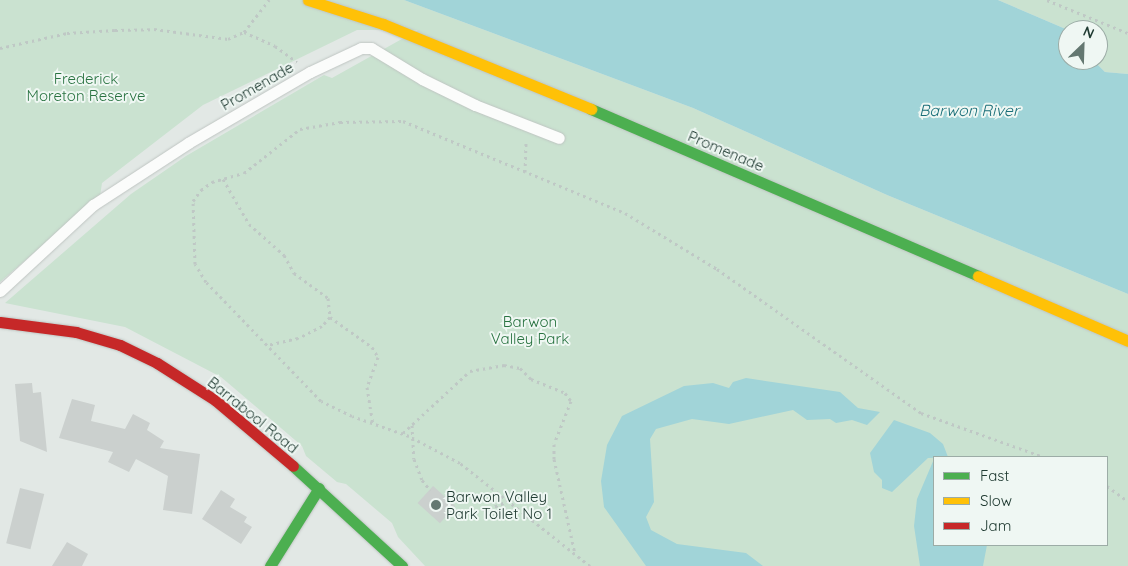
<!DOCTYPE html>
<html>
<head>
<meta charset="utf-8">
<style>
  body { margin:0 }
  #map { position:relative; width:1128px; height:566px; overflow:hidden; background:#e2e8e5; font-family:Quicksand,sans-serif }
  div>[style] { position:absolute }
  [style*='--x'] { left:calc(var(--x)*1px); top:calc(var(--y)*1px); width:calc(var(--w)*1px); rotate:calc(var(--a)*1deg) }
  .green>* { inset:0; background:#cae2d0 }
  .water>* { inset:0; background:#a1d4d8 }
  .building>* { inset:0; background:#cbd0ce; transform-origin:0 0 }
  .path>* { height:3px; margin-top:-1.5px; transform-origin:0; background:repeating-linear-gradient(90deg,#bfc8c5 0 2.5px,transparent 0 6.5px) }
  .roads { filter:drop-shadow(0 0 1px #bfc5c2) drop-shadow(0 0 1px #bfc5c2) }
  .lane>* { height:11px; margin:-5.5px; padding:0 5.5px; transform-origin:5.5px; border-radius:5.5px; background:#fbfcfb }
  .fast>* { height:11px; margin:-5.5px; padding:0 5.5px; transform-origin:5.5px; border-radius:5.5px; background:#4caf50 }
  .slow>* { height:11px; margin:-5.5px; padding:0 5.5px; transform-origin:5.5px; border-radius:5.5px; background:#ffc107 }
  .jam>* { height:11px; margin:-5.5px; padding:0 5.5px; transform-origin:5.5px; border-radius:5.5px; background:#c62828 }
  .dots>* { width:14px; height:14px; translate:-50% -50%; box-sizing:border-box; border:2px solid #eff7f3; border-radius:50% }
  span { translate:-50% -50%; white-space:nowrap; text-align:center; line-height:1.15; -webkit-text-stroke:4px #eff7f3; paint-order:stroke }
  .park-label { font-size:15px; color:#297341 }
  .street-label { font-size:15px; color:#203b32 }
  .poi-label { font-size:15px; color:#203b32 }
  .left { translate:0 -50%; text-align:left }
  .water-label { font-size:16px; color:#196e78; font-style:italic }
  .legend { position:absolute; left:933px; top:456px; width:175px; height:90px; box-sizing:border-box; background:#eff7f3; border:1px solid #9caca6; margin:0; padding:6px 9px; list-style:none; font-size:15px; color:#203b32 }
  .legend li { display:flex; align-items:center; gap:10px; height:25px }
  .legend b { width:25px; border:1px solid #9caca6 }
  .north { position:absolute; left:1058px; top:20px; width:50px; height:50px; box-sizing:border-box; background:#eff7f3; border:1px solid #9caca6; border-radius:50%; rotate:24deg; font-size:14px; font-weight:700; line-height:20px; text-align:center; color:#203b32 }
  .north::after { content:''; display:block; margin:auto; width:18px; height:22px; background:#647871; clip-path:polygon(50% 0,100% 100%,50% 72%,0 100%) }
</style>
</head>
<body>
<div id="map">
  <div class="green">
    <div style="clip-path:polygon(evenodd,0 0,404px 0,693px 108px,887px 195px,1128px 294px,1128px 566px,425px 566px,398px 537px,392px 523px,346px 484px,337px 482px,306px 456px,302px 446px,221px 377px,125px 327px,5px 303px,131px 194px,186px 156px,324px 75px,332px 78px,418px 30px,357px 30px,203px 105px,102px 183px,100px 196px,0 282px,0 0,934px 457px,1107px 457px,1107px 545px,934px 545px,934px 457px)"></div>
    <div style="clip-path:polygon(998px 0,1128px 0,1128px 74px,1105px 72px,1093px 60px,1098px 60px,1098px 30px,1068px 30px)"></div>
  </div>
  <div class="water">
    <div style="clip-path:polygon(404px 0,998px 0,1068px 30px,1068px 60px,1093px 60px,1105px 72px,1128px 74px,1128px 294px,887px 195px,693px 108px)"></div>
    <div style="clip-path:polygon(746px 378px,840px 392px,858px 408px,880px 412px,867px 425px,852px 420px,836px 423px,830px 419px,807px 420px,793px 410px,729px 424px,692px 419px,656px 429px,650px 439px,654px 502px,646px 517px,651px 530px,677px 544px,746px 553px,763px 566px,646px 566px,604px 507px,601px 481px,607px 445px,622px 416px,684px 386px,713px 383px,729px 388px,733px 382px)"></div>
    <div style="clip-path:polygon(894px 420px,930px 433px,943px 444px,948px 457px,928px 458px,892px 492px,882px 488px,882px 480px,874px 472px,870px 453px)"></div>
    <div style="clip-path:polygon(934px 459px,934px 545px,987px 545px,983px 566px,920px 566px,914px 526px,917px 499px)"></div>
  </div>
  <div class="building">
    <div style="clip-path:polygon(32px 383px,33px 393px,41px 392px,47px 452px,20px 441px,15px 384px)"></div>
    <div style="clip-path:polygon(72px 399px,95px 405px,91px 421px,125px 429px,133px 414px,150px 423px,147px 430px,164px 441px,160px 448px,200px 454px,192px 514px,163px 510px,168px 476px,136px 459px,129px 472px,108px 462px,113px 452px,59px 438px)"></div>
    <div style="left:433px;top:486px;width:30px;height:23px;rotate:42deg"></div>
    <div style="left:20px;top:488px;width:25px;height:57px;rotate:14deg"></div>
    <div style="clip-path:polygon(221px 490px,235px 499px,230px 507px,247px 517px,244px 522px,252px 527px,241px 544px,202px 519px)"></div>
    <div style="clip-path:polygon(67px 542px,88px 554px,82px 566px,52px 566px)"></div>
  </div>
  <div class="path">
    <div style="--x:1047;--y:0;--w:87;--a:22.2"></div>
    <div style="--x:244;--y:32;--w:34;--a:24"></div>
    <div style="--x:275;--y:46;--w:27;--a:36"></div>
    <div style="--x:0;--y:48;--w:69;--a:-12.6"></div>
    <div style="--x:67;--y:33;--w:48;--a:-3.6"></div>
    <div style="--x:115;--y:30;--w:39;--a:-1"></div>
    <div style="--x:154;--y:29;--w:75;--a:7.7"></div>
    <div style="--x:228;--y:39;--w:17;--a:-24"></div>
    <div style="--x:244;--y:32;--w:41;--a:-52"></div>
    <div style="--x:525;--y:172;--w:31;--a:-88"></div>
    <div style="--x:223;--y:179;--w:52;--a:60"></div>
    <div style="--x:249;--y:224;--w:47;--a:41.5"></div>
    <div style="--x:284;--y:255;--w:21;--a:61"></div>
    <div style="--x:294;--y:273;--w:42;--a:36.3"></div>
    <div style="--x:328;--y:298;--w:19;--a:84"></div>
    <div style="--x:330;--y:317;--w:12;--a:132"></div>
    <div style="--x:322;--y:326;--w:27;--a:153"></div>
    <div style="--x:298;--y:338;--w:31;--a:167"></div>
    <div style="--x:330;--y:317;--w:52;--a:35.5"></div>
    <div style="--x:372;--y:347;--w:12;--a:59"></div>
    <div style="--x:378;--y:357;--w:32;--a:110"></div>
    <div style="--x:367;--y:387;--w:36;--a:81"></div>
    <div style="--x:412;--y:425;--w:34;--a:87"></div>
    <div style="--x:414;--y:459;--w:22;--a:69"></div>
    <div style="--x:422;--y:480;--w:13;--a:51"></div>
    <div style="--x:403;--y:433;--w:91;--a:-42.8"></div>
    <div style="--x:470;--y:371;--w:35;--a:-10"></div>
    <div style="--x:504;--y:365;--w:16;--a:11"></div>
    <div style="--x:520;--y:368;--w:16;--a:45"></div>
    <div style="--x:531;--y:379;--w:37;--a:22"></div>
    <div style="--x:565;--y:393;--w:10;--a:53"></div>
    <div style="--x:571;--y:401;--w:46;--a:111.6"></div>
    <div style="--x:554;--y:444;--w:15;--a:90"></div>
    <div style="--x:554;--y:459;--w:97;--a:77.5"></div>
    <div style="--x:1107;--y:486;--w:26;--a:36"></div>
    <div style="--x:452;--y:509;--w:11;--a:15"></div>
    <div style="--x:463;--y:512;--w:26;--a:-7"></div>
    <div style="--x:489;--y:509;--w:21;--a:-23"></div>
    <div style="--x:590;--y:566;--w:166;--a:-141.6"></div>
    <div style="--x:460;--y:463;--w:58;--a:-152.1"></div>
    <div style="--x:409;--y:436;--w:60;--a:-160.7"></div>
    <div style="--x:352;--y:416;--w:34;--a:-154"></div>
    <div style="--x:321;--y:401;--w:165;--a:-134"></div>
    <div style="--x:206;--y:282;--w:21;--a:-121"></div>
    <div style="--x:195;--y:264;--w:63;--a:-91.8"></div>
    <div style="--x:193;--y:201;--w:14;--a:-54"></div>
    <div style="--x:201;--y:190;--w:14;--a:-36"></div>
    <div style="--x:212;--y:182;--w:33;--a:-16"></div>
    <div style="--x:244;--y:173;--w:71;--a:-38.2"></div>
    <div style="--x:300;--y:129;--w:41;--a:-9.9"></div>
    <div style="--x:340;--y:122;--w:63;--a:-0.9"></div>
    <div style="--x:403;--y:121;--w:240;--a:22.5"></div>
    <div style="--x:625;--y:213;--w:108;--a:31.3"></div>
    <div style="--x:717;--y:269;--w:250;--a:35.2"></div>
    <div style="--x:921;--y:413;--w:131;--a:19.7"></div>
  </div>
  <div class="roads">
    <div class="lane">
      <div style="--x:0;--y:291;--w:127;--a:-42.8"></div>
      <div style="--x:93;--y:205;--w:113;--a:-33.1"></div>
      <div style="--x:188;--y:143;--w:141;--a:-30.2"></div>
      <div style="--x:310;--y:72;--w:56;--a:-25.2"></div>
      <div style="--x:361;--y:48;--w:10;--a:0"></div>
      <div style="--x:371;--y:48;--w:60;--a:31.3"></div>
      <div style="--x:422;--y:79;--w:59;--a:26.1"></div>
      <div style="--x:475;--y:105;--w:90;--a:21.4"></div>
    </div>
    <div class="fast">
      <div style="--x:591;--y:109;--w:421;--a:23.3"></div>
      <div style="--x:293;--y:466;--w:148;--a:42.5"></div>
      <div style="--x:270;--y:566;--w:92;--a:-57.9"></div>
    </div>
    <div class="slow">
      <div style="--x:308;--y:0;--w:79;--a:17.7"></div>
      <div style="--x:383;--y:24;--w:225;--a:22.2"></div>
      <div style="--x:978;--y:276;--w:163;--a:23.4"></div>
    </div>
    <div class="jam">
      <div style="--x:0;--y:322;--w:77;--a:7.5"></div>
      <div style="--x:76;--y:332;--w:46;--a:16.5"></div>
      <div style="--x:120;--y:345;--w:41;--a:25.9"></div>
      <div style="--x:157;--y:363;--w:69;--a:32.5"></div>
      <div style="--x:215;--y:400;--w:102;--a:40.2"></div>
    </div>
  </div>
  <div class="dots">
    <div style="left:436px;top:505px;background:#647871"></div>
  </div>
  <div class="park-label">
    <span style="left:86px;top:87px">Frederick<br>Moreton Reserve</span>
    <span style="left:530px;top:330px">Barwon<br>Valley Park</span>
  </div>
  <div class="street-label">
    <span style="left:257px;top:86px;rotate:-30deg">Promenade</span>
    <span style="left:726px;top:151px;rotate:23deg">Promenade</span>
    <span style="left:253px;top:415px;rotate:39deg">Barrabool Road</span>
  </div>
  <div class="poi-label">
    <span class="left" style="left:446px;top:505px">Barwon Valley<br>Park Toilet No 1</span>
  </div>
  <div class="water-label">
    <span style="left:969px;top:110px">Barwon River</span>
  </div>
  <ul class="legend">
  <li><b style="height:6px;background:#4caf50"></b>Fast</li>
  <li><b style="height:6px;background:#ffc107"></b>Slow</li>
  <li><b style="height:6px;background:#c62828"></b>Jam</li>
  </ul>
  <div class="north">N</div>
</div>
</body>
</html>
